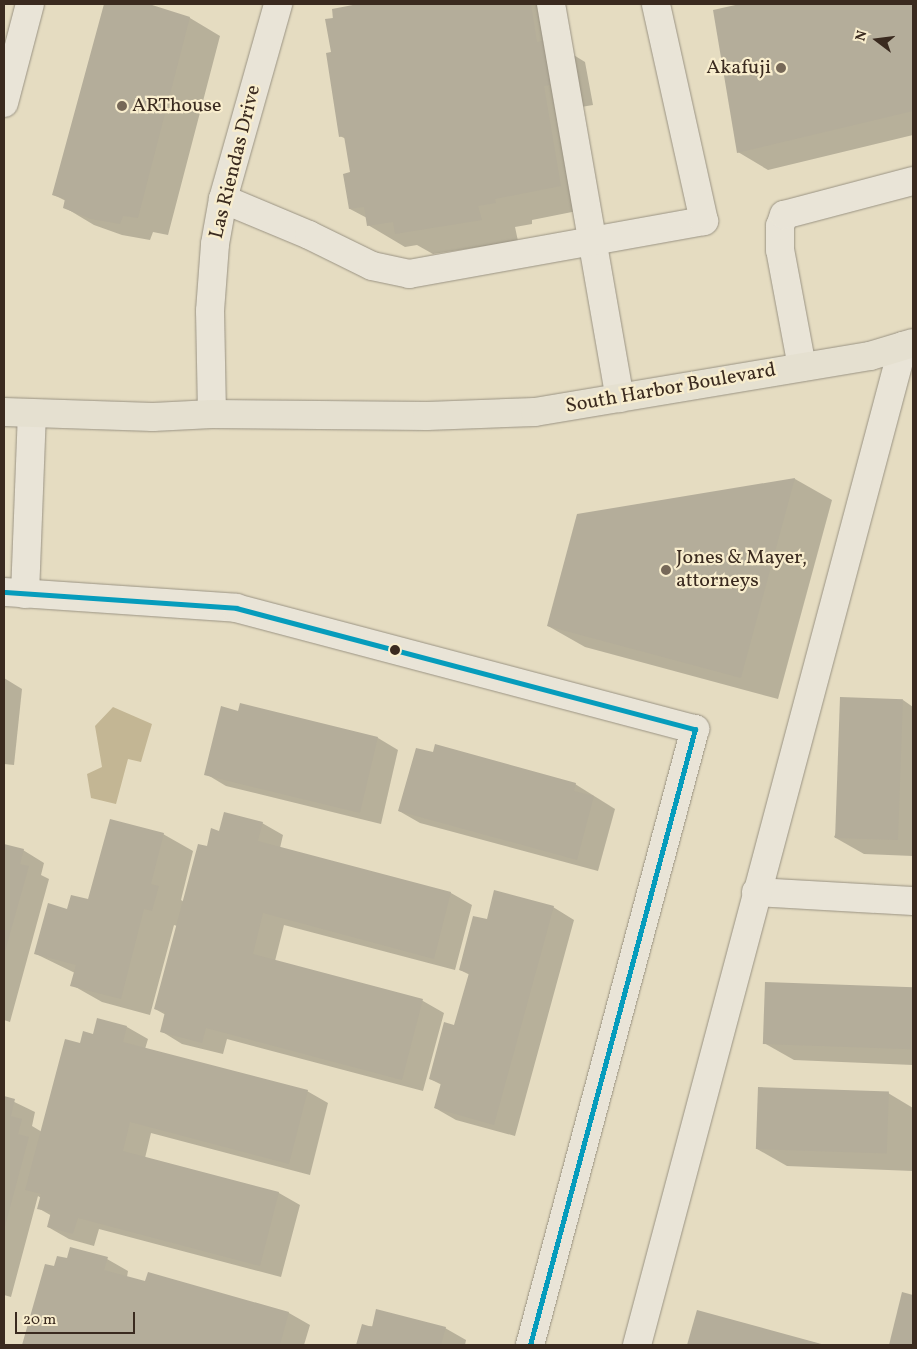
<!DOCTYPE html>
<html>
<head>
<meta charset="utf-8">
<style>
  body { margin:0 }
  #map { position:relative; width:917px; height:1349px; overflow:hidden; background:#e5dcc1; font-family:Vollkorn,serif }
  div>[style] { position:absolute }
  [style*='--x'] { left:calc(var(--x)*1px); top:calc(var(--y)*1px); width:calc(var(--w)*1px); rotate:calc(var(--a)*1deg) }
  .water>* { inset:0; background:#c3b694 }
  .shadow>* { inset:0; background:#0003 }
  .building>* { inset:0; background:#b4ad9a; transform-origin:0 0 }
  .roads { filter:drop-shadow(0 0 1px #9a9383) drop-shadow(0 0 1px #9a9383) }
  .minor>* { height:28px; margin:-14px; padding:0 14px; transform-origin:14px; border-radius:14px; background:#e9e4d7 }
  .major>* { height:28px; margin:-14px; padding:0 14px; transform-origin:14px; border-radius:14px; background:#e5e0d0 }
  .bus-1>* { height:5px; margin:-2.5px; padding:0 2.5px; transform-origin:2.5px; border-radius:2.5px; background:#069cbc }
  .dots>* { width:14px; height:14px; translate:-50% -50%; box-sizing:border-box; border:2px solid #f8edcd; border-radius:50% }
  span { translate:-50% -50%; white-space:nowrap; text-align:center; line-height:1.15; -webkit-text-stroke:4.5px #f8edcd; paint-order:stroke }
  .poi-label { font-size:20px; color:#3a2a1f }
  .right { translate:-100% -50%; text-align:right }
  .left { translate:0 -50%; text-align:left }
  .street-label { font-size:20px; color:#3a2a1f }
  .frame { position:absolute; inset:0; border:5px solid #3a2a1f; pointer-events:none }
  .north { position:absolute; left:852px; top:15px; width:50px; height:50px; -webkit-text-stroke:4px #f8edcd; paint-order:stroke; rotate:285deg; font-size:14px; font-weight:700; line-height:20px; text-align:center; color:#3a2a1f }
  .north::after { content:''; display:block; margin:auto; width:18px; height:22px; background:#3a2a1f; clip-path:polygon(50% 0,100% 100%,50% 72%,0 100%) }
  .scale { position:absolute; left:15px; top:1312px; width:120px; height:22px; box-sizing:border-box; border:2px solid #3a2a1f; border-top:0; padding-left:6px; font-size:15px; line-height:18px; white-space:nowrap; color:#3a2a1f; -webkit-text-stroke:4px #f8edcd; paint-order:stroke }
</style>
</head>
<body>
<div id="map">
  <div class="water">
    <div style="clip-path:polygon(113px 707px,152px 724px,141px 762px,128px 759px,116px 804px,91px 798px,87px 774px,102px 767px,95px 726px)"></div>
  </div>
  <div class="shadow">
    <div style="clip-path:polygon(105px 4px,148px 5px,190px 18px,220px 36px,168px 235px,153px 232px,150px 240px,122px 235px,94px 225px,64px 207px,66px 201px,54px 195px)"></div>
    <div style="clip-path:polygon(365px 4px,564px 4px,572px 54px,585px 62px,593px 105px,581px 107px,597px 207px,532px 220px,532px 224px,515px 227px,518px 241px,433px 254px,417px 245px,405px 247px,368px 225px,367px 218px,350px 209px,352px 173px,346px 139px,340px 136px,332px 53px,333px 10px)"></div>
    <div style="clip-path:polygon(746px 4px,913px 4px,913px 135px,768px 170px,738px 152px,715px 11px)"></div>
    <div style="clip-path:polygon(795px 479px,832px 500px,778px 699px,585px 647px,548px 626px,578px 515px)"></div>
    <div style="clip-path:polygon(4px 678px,22px 689px,14px 765px,4px 764px)"></div>
    <div style="clip-path:polygon(903px 700px,913px 707px,913px 856px,864px 854px,834px 837px)"></div>
    <div style="clip-path:polygon(378px 738px,398px 750px,381px 824px,226px 786px,206px 774px)"></div>
    <div style="clip-path:polygon(575px 784px,615px 809px,598px 871px,420px 823px,399px 811px)"></div>
    <div style="clip-path:polygon(262px 823px,283px 835px,280px 848px,451px 893px,472px 905px,455px 970px,284px 925px,275px 961px,423px 1001px,444px 1013px,423px 1091px,227px 1039px,223px 1054px,182px 1044px,161px 1031px,166px 1015px,155px 1009px,177px 926px,174px 925px,150px 1015px,102px 1002px,72px 985px,75px 973px,36px 954px,68px 910px,89px 901px,163px 834px,193px 851px,181px 900px,184px 902px,208px 848px,220px 832px)"></div>
    <div style="clip-path:polygon(4px 845px,23px 850px,44px 863px,41px 875px,49px 879px,10px 1022px,4px 1020px)"></div>
    <div style="clip-path:polygon(553px 907px,574px 920px,515px 1136px,456px 1120px,435px 1108px,442px 1085px,430px 1079px,455px 1026px,470px 975px,460px 970px,488px 921px)"></div>
    <div style="clip-path:polygon(766px 983px,913px 988px,913px 1065px,794px 1060px,764px 1043px)"></div>
    <div style="clip-path:polygon(127px 1027px,148px 1039px,145px 1049px,307px 1091px,328px 1103px,310px 1175px,151px 1133px,145px 1158px,279px 1193px,300px 1205px,281px 1277px,99px 1229px,94px 1246px,69px 1239px,48px 1227px,52px 1216px,38px 1208px,41px 1198px,38px 1196px,11px 1297px,4px 1295px,4px 1097px,35px 1112px,32px 1126px,42px 1132px,81px 1045px,94px 1035px)"></div>
    <div style="clip-path:polygon(888px 1093px,913px 1108px,913px 1171px,787px 1166px,757px 1149px)"></div>
    <div style="clip-path:polygon(107px 1259px,128px 1271px,127px 1277px,146px 1283px,149px 1274px,289px 1313px,310px 1325px,304px 1345px,23px 1345px,46px 1266px,55px 1268px,68px 1260px)"></div>
    <div style="clip-path:polygon(903px 1293px,913px 1296px,913px 1345px,890px 1345px)"></div>
    <div style="clip-path:polygon(697px 1312px,823px 1345px,688px 1345px)"></div>
    <div style="clip-path:polygon(363px 1326px,445px 1328px,466px 1340px,465px 1345px,358px 1345px)"></div>
  </div>
  <div class="building">
    <div style="clip-path:polygon(104px 4px,149px 4px,190px 17px,138px 218px,123px 216px,120px 224px,91px 219px,63px 208px,65px 199px,52px 195px)"></div>
    <div style="clip-path:polygon(358px 4px,531px 4px,537px 42px,549px 39px,557px 84px,544px 86px,561px 186px,495px 199px,496px 203px,478px 206px,482px 220px,395px 234px,393px 222px,367px 226px,364px 207px,349px 209px,343px 174px,350px 172px,344px 136px,339px 137px,326px 53px,331px 52px,325px 19px,333px 18px,332px 9px)"></div>
    <div style="clip-path:polygon(740px 4px,913px 4px,913px 111px,737px 153px,713px 10px)"></div>
    <div style="clip-path:polygon(795px 478px,741px 678px,547px 626px,577px 514px)"></div>
    <div style="left:840px;top:697px;width:63px;height:141px;rotate:2deg"></div>
    <div style="clip-path:polygon(240px 703px,378px 737px,360px 813px,204px 775px,221px 706px,238px 711px)"></div>
    <div style="clip-path:polygon(435px 744px,576px 783px,574px 791px,594px 796px,577px 860px,398px 811px,416px 748px,433px 752px)"></div>
    <div style="clip-path:polygon(224px 812px,263px 822px,258px 841px,451px 892px,434px 959px,263px 913px,253px 954px,423px 999px,402px 1080px,206px 1028px,202px 1043px,160px 1032px,165px 1012px,154px 1009px,198px 844px,207px 846px,211px 828px,219px 831px)"></div>
    <div style="clip-path:polygon(110px 819px,164px 833px,151px 884px,159px 886px,152px 911px,144px 909px,121px 999px,70px 986px,76px 965px,34px 954px,48px 903px,67px 909px,71px 895px,88px 899px)"></div>
    <div style="clip-path:polygon(4px 844px,24px 849px,20px 864px,29px 866px,4px 955px)"></div>
    <div style="clip-path:polygon(494px 890px,554px 906px,494px 1125px,434px 1108px,441px 1083px,429px 1079px,444px 1022px,454px 1025px,469px 973px,459px 970px,473px 916px,487px 919px)"></div>
    <div style="left:765px;top:982px;width:148px;height:62px;rotate:2deg"></div>
    <div style="clip-path:polygon(97px 1018px,127px 1026px,123px 1042px,308px 1090px,289px 1164px,130px 1122px,123px 1151px,279px 1192px,260px 1266px,78px 1218px,73px 1234px,47px 1227px,51px 1212px,37px 1209px,41px 1194px,25px 1190px,65px 1039px,80px 1043px,83px 1031px,93px 1034px)"></div>
    <div style="left:758px;top:1087px;width:131px;height:62px;rotate:2deg"></div>
    <div style="clip-path:polygon(4px 1096px,15px 1099px,11px 1116px,22px 1119px,18px 1134px,29px 1137px,4px 1230px)"></div>
    <div style="clip-path:polygon(70px 1247px,108px 1257px,104px 1270px,145px 1281px,148px 1272px,289px 1312px,280px 1345px,22px 1345px,45px 1264px,54px 1266px,57px 1256px,67px 1258px)"></div>
    <div style="clip-path:polygon(902px 1292px,913px 1295px,913px 1345px,889px 1345px)"></div>
    <div style="clip-path:polygon(376px 1309px,446px 1327px,441px 1345px,356px 1345px,362px 1324px,372px 1327px)"></div>
    <div style="clip-path:polygon(697px 1310px,825px 1345px,687px 1345px)"></div>
  </div>
  <div class="roads">
    <div class="minor">
      <div style="--x:551;--y:4;--w:400;--a:80.1"></div>
      <div style="--x:4;--y:103;--w:102;--a:-75.3"></div>
      <div style="--x:223;--y:199;--w:93;--a:22.7"></div>
      <div style="--x:309;--y:235;--w:70;--a:26.2"></div>
      <div style="--x:372;--y:266;--w:38;--a:12"></div>
      <div style="--x:409;--y:274;--w:300;--a:-10.2"></div>
      <div style="--x:704;--y:221;--w:222;--a:-102.5"></div>
      <div style="--x:802;--y:367;--w:119;--a:-100.6"></div>
      <div style="--x:780;--y:250;--w:24;--a:-90"></div>
      <div style="--x:780;--y:226;--w:12;--a:-70"></div>
      <div style="--x:784;--y:215;--w:133;--a:-14.8"></div>
      <div style="--x:212;--y:414;--w:103;--a:-91.1"></div>
      <div style="--x:210;--y:311;--w:67;--a:-85.7"></div>
      <div style="--x:215;--y:244;--w:46;--a:-79.9"></div>
      <div style="--x:223;--y:199;--w:203;--a:-74.2"></div>
      <div style="--x:4;--y:592;--w:233;--a:3.9"></div>
      <div style="--x:236;--y:608;--w:475;--a:14.8"></div>
      <div style="--x:695;--y:729;--w:638;--a:105"></div>
      <div style="--x:25;--y:594;--w:180;--a:-87.8"></div>
      <div style="--x:756;--y:892;--w:157;--a:3.3"></div>
      <div style="--x:637;--y:1345;--w:1034;--a:-75.09"></div>
    </div>
    <div class="major">
      <div style="--x:4;--y:412;--w:149;--a:1.9"></div>
      <div style="--x:153;--y:417;--w:59;--a:-2.9"></div>
      <div style="--x:212;--y:414;--w:215;--a:0.5"></div>
      <div style="--x:427;--y:416;--w:108;--a:-2.1"></div>
      <div style="--x:535;--y:412;--w:340;--a:-9.5"></div>
      <div style="--x:870;--y:356;--w:45;--a:-16.8"></div>
    </div>
  </div>
  <div class="bus-1">
    <div style="--x:4;--y:592;--w:233;--a:3.9"></div>
    <div style="--x:236;--y:608;--w:475;--a:14.8"></div>
    <div style="--x:695;--y:729;--w:638;--a:105"></div>
  </div>
  <div class="dots">
    <div style="left:781px;top:68px;background:#766858"></div>
    <div style="left:122px;top:106px;background:#766858"></div>
    <div style="left:666px;top:570px;background:#766858"></div>
    <div style="left:395px;top:650px;background:#3a2a1f"></div>
  </div>
  <div class="poi-label">
    <span class="right" style="left:771px;top:68px">Akafuji</span>
    <span class="left" style="left:132px;top:106px">ARThouse</span>
    <span class="left" style="left:676px;top:570px">Jones &amp; Mayer,<br>attorneys</span>
  </div>
  <div class="street-label">
    <span style="left:236px;top:162px;rotate:-76deg">Las Riendas Drive</span>
    <span style="left:671px;top:389px;rotate:-10deg">South Harbor Boulevard</span>
  </div>
  <div class="frame"></div>
  <div class="north">N</div>
  <div class="scale">20 m</div>
</div>
</body>
</html>
